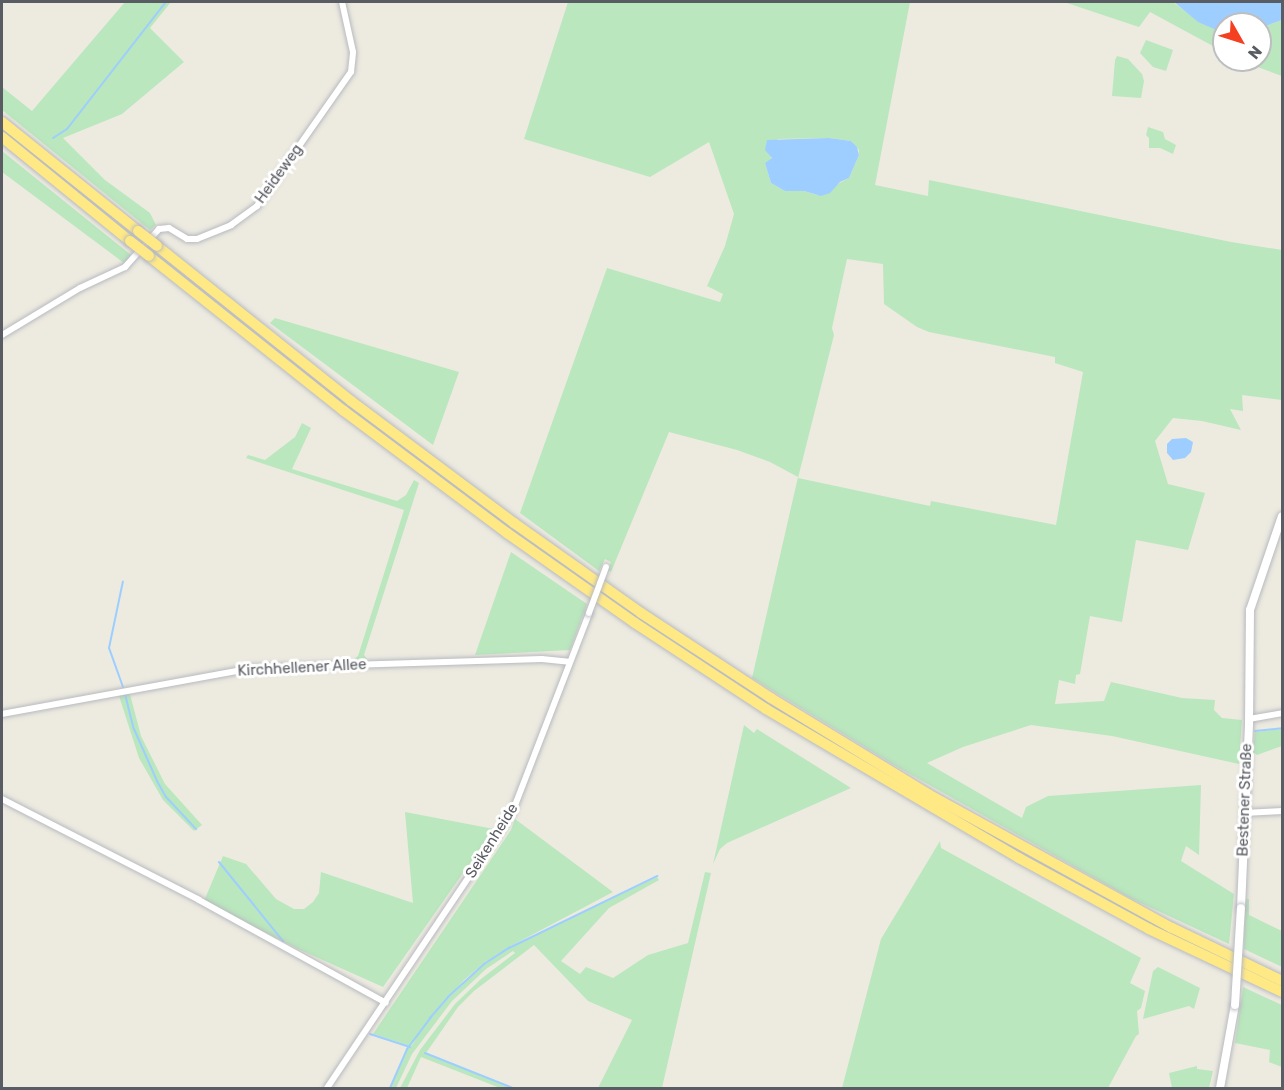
<!DOCTYPE html>
<html>
<head>
<meta charset="utf-8">
<style>
  body { margin:0 }
  #map { position:relative; width:1284px; height:1090px; overflow:hidden; background:#edebe0; font-family:Rubik,sans-serif }
  div>[style] { position:absolute }
  [style*='--x'] { left:calc(var(--x)*1px); top:calc(var(--y)*1px); width:calc(var(--w)*1px); rotate:calc(var(--a)*1deg) }
  .green>* { inset:0; background:#bae7bd }
  .water>* { inset:0; background:#9eceff }
  .stream>* { height:2px; margin:-1px; padding:0 1px; transform-origin:1px; border-radius:1px; background:#9eceff }
  .roads { filter:drop-shadow(0 0 2px #b8bac0) drop-shadow(0 0 2px #b8bac0) }
  .minor>* { height:6px; margin:-3px; padding:0 3px; transform-origin:3px; border-radius:3px; background:#fff }
  .tertiary>* { height:8px; margin:-4px; padding:0 4px; transform-origin:4px; border-radius:4px; background:#fff }
  .motorway>* { height:10px; margin:-5px; padding:0 5px; transform-origin:5px; border-radius:5px; background:#ffe985 }
  .bridges { filter:drop-shadow(0 0 2px #b8bac0) drop-shadow(0 0 2px #b8bac0) }
  .minor-bridge>* { height:6px; margin:-3px; padding:0 3px; transform-origin:3px; border-radius:3px; background:#fff }
  .tertiary-bridge>* { height:8px; margin:-4px; padding:0 4px; transform-origin:4px; border-radius:4px; background:#fff }
  .motorway-bridge>* { height:10px; margin:-5px; padding:0 5px; transform-origin:5px; border-radius:5px; background:#ffe985 }
  span { translate:-50% -50%; white-space:nowrap; text-align:center; line-height:1.15; -webkit-text-stroke:6px #fff; paint-order:stroke }
  .street-label { font-size:15px; color:#595c62 }
  .frame { position:absolute; inset:0; border:3px solid #595c62; pointer-events:none }
  .north { position:absolute; left:1212px; top:12px; width:60px; height:60px; box-sizing:border-box; background:#fff; border:2px solid #bdbec0; border-radius:50%; rotate:129deg; font-size:16px; font-weight:700; line-height:24px; text-align:center; color:#595c62 }
  .north::after { content:''; display:block; margin:auto; width:21px; height:27px; background:#f43f20; clip-path:polygon(50% 0,100% 100%,50% 72%,0 100%) }
</style>
</head>
<body>
<div id="map">
  <div class="green">
    <div style="clip-path:polygon(125px 2px,171px 2px,150px 28px,184px 62px,122px 114px,63px 138px,105px 180px,150px 213px,156px 225px,150px 230px,2px 110px,2px 87px,32px 111px)"></div>
    <div style="clip-path:polygon(evenodd,568px 2px,910px 2px,875px 185px,928px 196px,929px 180px,1231px 242px,1282px 250px,1282px 400px,1242px 395px,1243px 411px,1230px 409px,1241px 430px,1202px 421px,1173px 418px,1155px 441px,1168px 484px,1205px 493px,1188px 550px,1136px 540px,1122px 622px,1090px 616px,1080px 674px,1076px 675px,1075px 684px,1059px 680px,1055px 704px,1104px 701px,1111px 682px,1182px 698px,1215px 700px,1214px 710px,1222px 718px,1242px 720px,1239px 764px,1112px 736px,1031px 725px,963px 747px,927px 763px,1022px 818px,1026px 807px,1048px 796px,1201px 785px,1199px 855px,1186px 846px,1181px 861px,1234px 894px,1229px 944px,1130px 898px,894px 765px,752px 678px,798px 477px,770px 462px,737px 450px,669px 432px,611px 572px,608px 570px,611px 562px,605px 559px,599px 571px,520px 513px,607px 268px,720px 302px,723px 294px,707px 286px,725px 246px,734px 214px,709px 142px,650px 177px,524px 139px,568px 2px,829px 138px,851px 141px,859px 150px,859px 155px,849px 178px,817px 195px,804px 191px,785px 191px,771px 183px,765px 163px,772px 160px,770px 154px,778px 139px,829px 138px,568px 2px,847px 259px,883px 264px,884px 304px,917px 327px,929px 332px,1055px 357px,1055px 363px,1083px 372px,1056px 525px,931px 501px,930px 506px,798px 478px,834px 335px,832px 328px,847px 259px)"></div>
    <div style="clip-path:polygon(1064px 2px,1173px 2px,1198px 21px,1224px 31px,1224px 52px,1150px 12px,1139px 27px)"></div>
    <div style="clip-path:polygon(1282px 20px,1282px 76px,1238px 60px,1260px 60px,1260px 28px)"></div>
    <div style="clip-path:polygon(1146px 40px,1173px 50px,1166px 71px,1153px 67px,1140px 53px)"></div>
    <div style="clip-path:polygon(1117px 56px,1128px 59px,1142px 74px,1144px 81px,1141px 98px,1112px 96px,1115px 60px)"></div>
    <div style="clip-path:polygon(1148px 127px,1163px 132px,1165px 139px,1176px 145px,1173px 154px,1160px 148px,1149px 148px,1149px 138px,1146px 135px)"></div>
    <div style="clip-path:polygon(2px 151px,131px 255px,128px 260px,124px 263px,2px 172px)"></div>
    <div style="clip-path:polygon(275px 318px,459px 372px,433px 445px,270px 323px)"></div>
    <div style="clip-path:polygon(302px 423px,311px 428px,292px 469px,397px 501px,406px 495px,414px 480px,419px 483px,364px 655px,367px 659px,353px 660px,358px 656px,404px 510px,246px 458px,248px 455px,265px 460px,295px 437px)"></div>
    <div style="clip-path:polygon(511px 552px,587px 604px,570px 650px,475px 655px)"></div>
    <div style="clip-path:polygon(130px 694px,141px 736px,165px 784px,202px 825px,194px 831px,163px 800px,139px 758px,119px 696px)"></div>
    <div style="clip-path:polygon(744px 725px,754px 733px,757px 729px,851px 788px,727px 843px,720px 849px,713px 864px)"></div>
    <div style="clip-path:polygon(1282px 729px,1282px 746px,1257px 755px,1253px 752px,1255px 732px)"></div>
    <div style="clip-path:polygon(405px 812px,494px 829px,383px 987px,298px 949px,204px 901px,223px 856px,246px 864px,276px 899px,294px 909px,304px 909px,313px 902px,319px 893px,321px 872px,413px 903px)"></div>
    <div style="clip-path:polygon(515px 819px,613px 892px,509px 947px,484px 963px,464px 980px,442px 1004px,485px 964px,509px 948px,657px 877px,659px 880px,609px 908px,561px 961px,580px 974px,586px 967px,613px 978px,648px 955px,688px 943px,705px 872px,711px 873px,662px 1088px,598px 1088px,632px 1020px,588px 1001px,534px 945px,474px 991px,458px 1007px,426px 1053px,512px 1088px,500px 1088px,421px 1057px,407px 1088px,400px 1088px,420px 1050px,455px 1004px,481px 979px,515px 953px,513px 951px,486px 969px,452px 1001px,412px 1054px,396px 1088px,390px 1088px,407px 1049px,412px 1045px,416px 1039px,410px 1046px,373px 1034px,511px 830px)"></div>
    <div style="clip-path:polygon(940px 841px,941px 848px,1141px 958px,1130px 983px,1145px 991px,1141px 1008px,1137px 1011px,1139px 1034px,1136px 1036px,1108px 1088px,842px 1088px,881px 939px)"></div>
    <div style="clip-path:polygon(1245px 899px,1249px 899px,1249px 915px,1282px 931px,1282px 967px,1244px 949px)"></div>
    <div style="clip-path:polygon(1158px 967px,1200px 988px,1194px 1009px,1189px 1006px,1143px 1019px,1153px 971px)"></div>
    <div style="clip-path:polygon(1243px 987px,1282px 1005px,1282px 1067px,1269px 1062px,1270px 1050px,1235px 1043px)"></div>
    <div style="clip-path:polygon(1197px 1066px,1197px 1069px,1213px 1071px,1209px 1088px,1172px 1088px,1169px 1073px)"></div>
  </div>
  <div class="water">
    <div style="clip-path:polygon(1174px 2px,1282px 2px,1282px 20px,1260px 28px,1260px 24px,1224px 24px,1224px 31px,1219px 31px,1198px 22px)"></div>
    <div style="clip-path:polygon(829px 138px,851px 141px,857px 147px,859px 155px,849px 178px,840px 182px,830px 193px,821px 196px,804px 191px,785px 191px,771px 183px,765px 163px,772px 158px,765px 150px,767px 140px)"></div>
    <div style="clip-path:polygon(1186px 438px,1193px 442px,1191px 452px,1185px 458px,1173px 460px,1167px 453px,1167px 444px,1172px 439px)"></div>
  </div>
  <div class="stream">
    <div style="--x:53;--y:138;--w:17;--a:-33"></div>
    <div style="--x:67;--y:129;--w:161;--a:-52.1"></div>
    <div style="--x:123;--y:687;--w:41;--a:-109.7"></div>
    <div style="--x:109;--y:648;--w:68;--a:-78.2"></div>
    <div style="--x:125;--y:694;--w:36;--a:76"></div>
    <div style="--x:134;--y:729;--w:57;--a:66.1"></div>
    <div style="--x:157;--y:781;--w:18;--a:61"></div>
    <div style="--x:166;--y:797;--w:44;--a:46.8"></div>
    <div style="--x:1255;--y:731;--w:27;--a:-6"></div>
    <div style="--x:219;--y:862;--w:102;--a:51"></div>
    <div style="--x:370;--y:1034;--w:42;--a:18"></div>
    <div style="--x:425;--y:1053;--w:95;--a:21.7"></div>
    <div style="--x:390;--y:1088;--w:43;--a:-66.4"></div>
    <div style="--x:407;--y:1049;--w:39;--a:-53"></div>
    <div style="--x:430;--y:1018;--w:28;--a:-49"></div>
    <div style="--x:448;--y:997;--w:49;--a:-42.5"></div>
    <div style="--x:484;--y:964;--w:30;--a:-33"></div>
    <div style="--x:509;--y:948;--w:165;--a:-25.9"></div>
  </div>
  <div class="roads">
    <div class="minor">
      <div style="--x:2;--y:335;--w:91;--a:-31.1"></div>
      <div style="--x:80;--y:288;--w:50;--a:-25"></div>
      <div style="--x:125;--y:267;--w:51;--a:-48.2"></div>
      <div style="--x:159;--y:229;--w:10;--a:-6"></div>
      <div style="--x:169;--y:228;--w:21;--a:31"></div>
      <div style="--x:187;--y:239;--w:10;--a:0"></div>
      <div style="--x:197;--y:239;--w:37;--a:-22"></div>
      <div style="--x:231;--y:225;--w:32;--a:-36"></div>
      <div style="--x:257;--y:206;--w:164;--a:-55"></div>
      <div style="--x:351;--y:72;--w:20;--a:-84"></div>
      <div style="--x:353;--y:52;--w:51;--a:-102.4"></div>
      <div style="--x:2;--y:714;--w:255;--a:-10.4"></div>
      <div style="--x:253;--y:668;--w:289;--a:-1.8"></div>
      <div style="--x:542;--y:659;--w:27;--a:6"></div>
      <div style="--x:1249;--y:719;--w:34;--a:-10"></div>
      <div style="--x:2;--y:799;--w:221;--a:27.1"></div>
      <div style="--x:199;--y:900;--w:213;--a:28.8"></div>
      <div style="--x:1244;--y:813;--w:38;--a:-3"></div>
      <div style="--x:327;--y:1088;--w:331;--a:-56.1"></div>
      <div style="--x:512;--y:813;--w:214;--a:-68.9"></div>
    </div>
    <div class="tertiary">
      <div style="--x:1241;--y:908;--w:185;--a:-87.5"></div>
      <div style="--x:1249;--y:723;--w:113;--a:-89.5"></div>
      <div style="--x:1250;--y:610;--w:99;--a:-71.2"></div>
      <div style="--x:1220;--y:1088;--w:84;--a:-79.8"></div>
    </div>
    <div class="motorway">
      <div style="--x:2;--y:122;--w:174;--a:38.7"></div>
      <div style="--x:2;--y:137;--w:165;--a:39.1"></div>
      <div style="--x:157;--y:246;--w:248;--a:38.6"></div>
      <div style="--x:351;--y:401;--w:204;--a:36.8"></div>
      <div style="--x:514;--y:523;--w:156;--a:35.3"></div>
      <div style="--x:641;--y:613;--w:155;--a:33.2"></div>
      <div style="--x:771;--y:698;--w:184;--a:31.4"></div>
      <div style="--x:928;--y:794;--w:278;--a:28.8"></div>
      <div style="--x:1172;--y:928;--w:122;--a:25.7"></div>
      <div style="--x:149;--y:256;--w:249;--a:38.5"></div>
      <div style="--x:344;--y:411;--w:204;--a:36.8"></div>
      <div style="--x:507;--y:533;--w:156;--a:35.1"></div>
      <div style="--x:635;--y:623;--w:157;--a:33.3"></div>
      <div style="--x:766;--y:709;--w:294;--a:30.5"></div>
      <div style="--x:1019;--y:858;--w:148;--a:28.6"></div>
      <div style="--x:1149;--y:929;--w:147;--a:25.3"></div>
    </div>
  </div>
  <div class="bridges">
    <div class="minor-bridge">
      <div style="--x:589;--y:613;--w:49;--a:-69.7"></div>
    </div>
    <div class="tertiary-bridge">
      <div style="--x:1235;--y:1005;--w:97;--a:-86.5"></div>
    </div>
    <div class="motorway-bridge">
      <div style="--x:138;--y:231;--w:24;--a:38"></div>
      <div style="--x:130;--y:241;--w:24;--a:38"></div>
    </div>
  </div>
  <div class="street-label">
    <span style="left:279px;top:174px;rotate:-54deg">Heideweg</span>
    <span style="left:302px;top:668px;rotate:-3deg">Kirchhellener Allee</span>
    <span style="left:1245px;top:800px;rotate:-88deg">Bestener Straße</span>
    <span style="left:492px;top:841px;rotate:-58deg">Seikenheide</span>
  </div>
  <div class="frame"></div>
  <div class="north">N</div>
</div>
</body>
</html>
